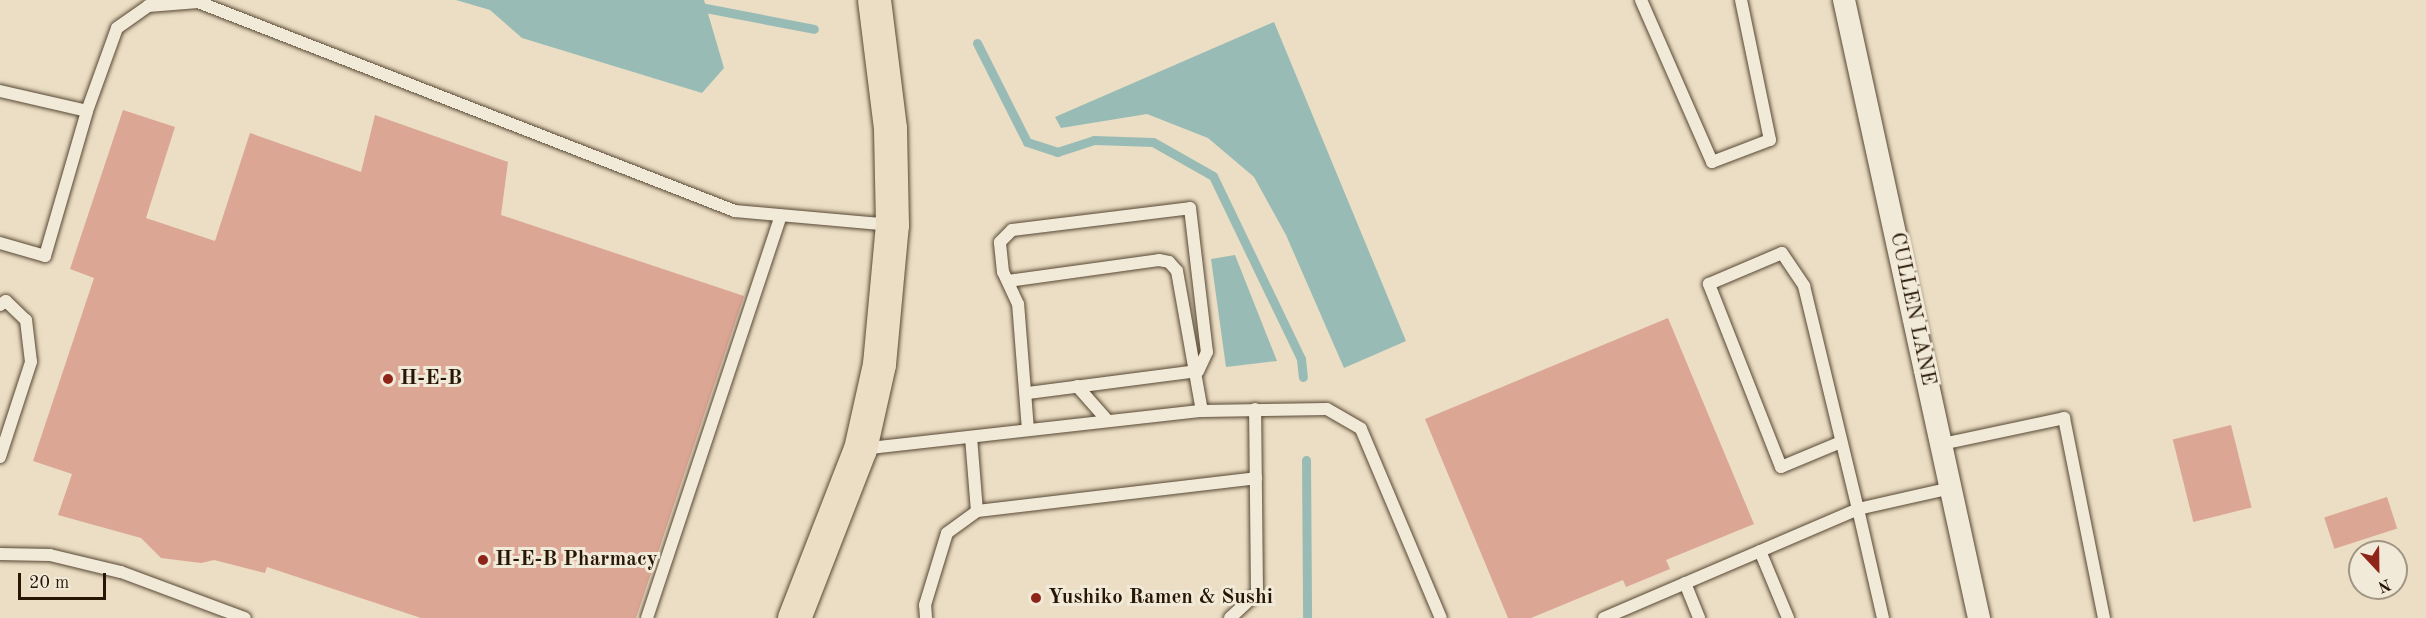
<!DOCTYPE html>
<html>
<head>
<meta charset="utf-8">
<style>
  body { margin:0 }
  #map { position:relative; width:2426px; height:618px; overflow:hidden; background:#ebdec4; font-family:"Old Standard TT",serif }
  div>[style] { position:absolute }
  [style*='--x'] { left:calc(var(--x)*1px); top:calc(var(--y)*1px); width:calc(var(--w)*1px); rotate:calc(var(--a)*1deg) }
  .water>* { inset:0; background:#98bcb5 }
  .stream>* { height:9px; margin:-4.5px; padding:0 4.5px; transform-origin:4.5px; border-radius:4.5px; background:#98bcb5 }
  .building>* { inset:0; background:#dca694; transform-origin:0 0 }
  .roads { filter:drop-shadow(0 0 2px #584834) drop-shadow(0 0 2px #584834) }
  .service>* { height:12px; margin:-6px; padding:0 6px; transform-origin:6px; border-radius:6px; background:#f2ead9 }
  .minor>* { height:22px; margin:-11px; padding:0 11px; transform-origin:11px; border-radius:11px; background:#f2ead9 }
  .primary>* { height:33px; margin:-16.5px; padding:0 16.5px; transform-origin:16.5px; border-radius:16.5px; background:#ebdec4 }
  .dots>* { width:16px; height:16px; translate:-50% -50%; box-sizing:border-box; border:3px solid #f2ead9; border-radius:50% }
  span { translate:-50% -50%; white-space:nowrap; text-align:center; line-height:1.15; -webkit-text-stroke:6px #f2ead9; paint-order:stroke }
  .street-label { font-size:21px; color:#271604 }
  .poi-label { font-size:21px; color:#271604; font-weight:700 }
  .left { translate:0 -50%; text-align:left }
  .north { position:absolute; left:2348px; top:540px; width:60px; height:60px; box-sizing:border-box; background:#f2ead9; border:2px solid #a19584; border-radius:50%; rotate:158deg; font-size:16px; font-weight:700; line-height:24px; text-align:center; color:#271604 }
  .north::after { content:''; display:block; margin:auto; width:21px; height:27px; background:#8f2418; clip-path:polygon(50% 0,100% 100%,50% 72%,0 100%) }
  .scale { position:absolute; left:18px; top:573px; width:88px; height:27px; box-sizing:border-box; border:3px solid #271604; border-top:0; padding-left:8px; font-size:18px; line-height:21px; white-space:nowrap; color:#271604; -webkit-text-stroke:4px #f2ead9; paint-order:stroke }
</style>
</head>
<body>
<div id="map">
  <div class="water">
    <div style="clip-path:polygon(456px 0,704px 0,724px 68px,702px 93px,522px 38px,490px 10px)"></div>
    <div style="clip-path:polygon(1274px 22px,1406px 341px,1344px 368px,1286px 235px,1254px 177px,1208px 138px,1147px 114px,1061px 128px,1055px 117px)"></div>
    <div style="clip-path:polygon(1235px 255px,1277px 361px,1226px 367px,1211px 259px)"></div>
  </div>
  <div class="stream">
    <div style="--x:695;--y:6;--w:121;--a:10.9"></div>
    <div style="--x:977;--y:43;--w:111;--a:63.2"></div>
    <div style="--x:1027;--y:142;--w:32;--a:18"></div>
    <div style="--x:1057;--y:152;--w:39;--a:-18"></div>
    <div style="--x:1094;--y:140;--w:59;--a:1.9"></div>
    <div style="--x:1153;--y:142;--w:69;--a:29.5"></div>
    <div style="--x:1213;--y:176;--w:203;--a:64.3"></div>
    <div style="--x:1301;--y:359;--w:18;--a:84"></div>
    <div style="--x:1306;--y:460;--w:158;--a:89.6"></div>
  </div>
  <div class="building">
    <div style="clip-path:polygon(123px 110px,175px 127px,146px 218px,215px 241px,250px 133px,361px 172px,375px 115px,508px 162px,501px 215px,744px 296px,636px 618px,421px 618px,267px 567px,265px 573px,214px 560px,201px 563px,161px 558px,141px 538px,58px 515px,72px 474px,33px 461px,94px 278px,70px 269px)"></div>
    <div style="clip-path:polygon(1668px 318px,1754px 524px,1666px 560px,1670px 569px,1626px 587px,1623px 580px,1531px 618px,1508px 618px,1425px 419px)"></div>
    <div style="left:2231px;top:425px;width:85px;height:60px;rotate:76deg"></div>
    <div style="left:2387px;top:497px;width:33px;height:66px;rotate:72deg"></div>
  </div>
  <div class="roads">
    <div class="service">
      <div style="--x:1641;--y:0;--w:177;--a:66.3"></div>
      <div style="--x:1712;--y:162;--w:62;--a:-20.8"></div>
      <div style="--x:1770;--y:140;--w:143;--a:-101.7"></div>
      <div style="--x:0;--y:91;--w:89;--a:12.9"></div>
      <div style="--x:87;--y:111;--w:88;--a:-70.1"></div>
      <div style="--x:117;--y:28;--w:38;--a:-35"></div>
      <div style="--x:148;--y:6;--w:50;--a:-4.6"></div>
      <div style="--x:198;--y:2;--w:576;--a:21.27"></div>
      <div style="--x:735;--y:211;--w:157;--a:5.1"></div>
      <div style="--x:0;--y:243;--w:47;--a:16.1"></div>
      <div style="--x:45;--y:256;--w:151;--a:-73.8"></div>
      <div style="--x:1008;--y:281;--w:152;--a:-7.9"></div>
      <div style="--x:1159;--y:260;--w:10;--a:11"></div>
      <div style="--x:1169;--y:262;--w:12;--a:48"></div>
      <div style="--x:1177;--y:271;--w:142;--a:79.9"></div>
      <div style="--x:0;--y:305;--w:7;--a:-34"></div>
      <div style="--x:6;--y:301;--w:28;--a:44"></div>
      <div style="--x:26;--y:320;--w:42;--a:83.2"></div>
      <div style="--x:31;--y:362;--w:100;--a:108.1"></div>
      <div style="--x:1077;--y:386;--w:45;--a:48.6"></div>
      <div style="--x:1028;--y:393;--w:171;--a:-7.4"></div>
      <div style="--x:1028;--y:430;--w:126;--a:-94.5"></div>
      <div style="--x:1018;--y:304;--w:35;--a:-115"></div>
      <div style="--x:1003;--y:272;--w:30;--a:-96"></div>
      <div style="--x:1000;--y:242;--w:17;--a:-45"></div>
      <div style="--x:1012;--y:230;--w:179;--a:-7"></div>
      <div style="--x:1190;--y:208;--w:145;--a:83.3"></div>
      <div style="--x:1207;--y:352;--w:21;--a:115"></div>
      <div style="--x:971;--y:437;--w:74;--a:85.4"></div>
      <div style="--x:1841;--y:442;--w:65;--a:157.4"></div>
      <div style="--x:1781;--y:467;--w:197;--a:-111.5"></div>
      <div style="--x:1709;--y:284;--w:79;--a:-23"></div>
      <div style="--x:1782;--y:253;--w:40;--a:56"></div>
      <div style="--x:1804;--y:286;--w:229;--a:76.4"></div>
      <div style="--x:1858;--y:509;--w:112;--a:77.1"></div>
      <div style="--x:1942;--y:444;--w:125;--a:-12"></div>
      <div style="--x:2064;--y:418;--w:204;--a:78.7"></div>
      <div style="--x:861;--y:449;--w:343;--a:-6.4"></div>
      <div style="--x:1202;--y:411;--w:125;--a:-0.9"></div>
      <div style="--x:1327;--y:409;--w:39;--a:30"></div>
      <div style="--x:1361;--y:429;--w:205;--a:67.1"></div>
      <div style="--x:1760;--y:551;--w:73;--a:67.3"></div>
      <div style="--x:0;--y:554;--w:50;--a:1.1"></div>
      <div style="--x:50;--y:555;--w:73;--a:13.5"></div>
      <div style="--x:121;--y:572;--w:132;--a:20.4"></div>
      <div style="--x:1685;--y:583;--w:38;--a:68"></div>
      <div style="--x:647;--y:618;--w:424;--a:-71.6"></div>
      <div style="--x:926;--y:618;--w:13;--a:-94"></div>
      <div style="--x:925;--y:605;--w:75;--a:-73"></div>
      <div style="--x:947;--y:533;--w:37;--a:-36"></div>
      <div style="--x:977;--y:511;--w:281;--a:-6.7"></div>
      <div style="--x:1230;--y:618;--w:37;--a:-43"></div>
      <div style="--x:1257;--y:593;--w:184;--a:-90.6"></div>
      <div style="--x:1604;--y:618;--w:276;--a:-23.2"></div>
      <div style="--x:1858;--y:509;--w:95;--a:-12.7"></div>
    </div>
    <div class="minor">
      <div style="--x:1844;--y:0;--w:633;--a:77.68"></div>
    </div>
    <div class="primary">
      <div style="--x:794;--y:618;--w:181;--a:-68.7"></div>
      <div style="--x:860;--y:449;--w:87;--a:-77.4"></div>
      <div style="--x:879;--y:364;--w:140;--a:-84.7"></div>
      <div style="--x:892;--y:225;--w:97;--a:-91.2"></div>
      <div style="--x:890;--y:128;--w:129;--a:-97.1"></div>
    </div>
  </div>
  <div class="dots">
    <div style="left:388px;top:379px;background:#8f2418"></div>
    <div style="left:483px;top:560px;background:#8f2418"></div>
    <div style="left:1036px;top:598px;background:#8f2418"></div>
  </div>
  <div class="street-label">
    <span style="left:1912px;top:309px;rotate:78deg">CULLEN LANE</span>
  </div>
  <div class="poi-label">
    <span class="left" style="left:400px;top:379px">H-E-B</span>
    <span class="left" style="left:495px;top:560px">H-E-B Pharmacy</span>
    <span class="left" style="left:1048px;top:598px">Yushiko Ramen &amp; Sushi</span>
  </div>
  <div class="north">N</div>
  <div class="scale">20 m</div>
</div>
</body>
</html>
